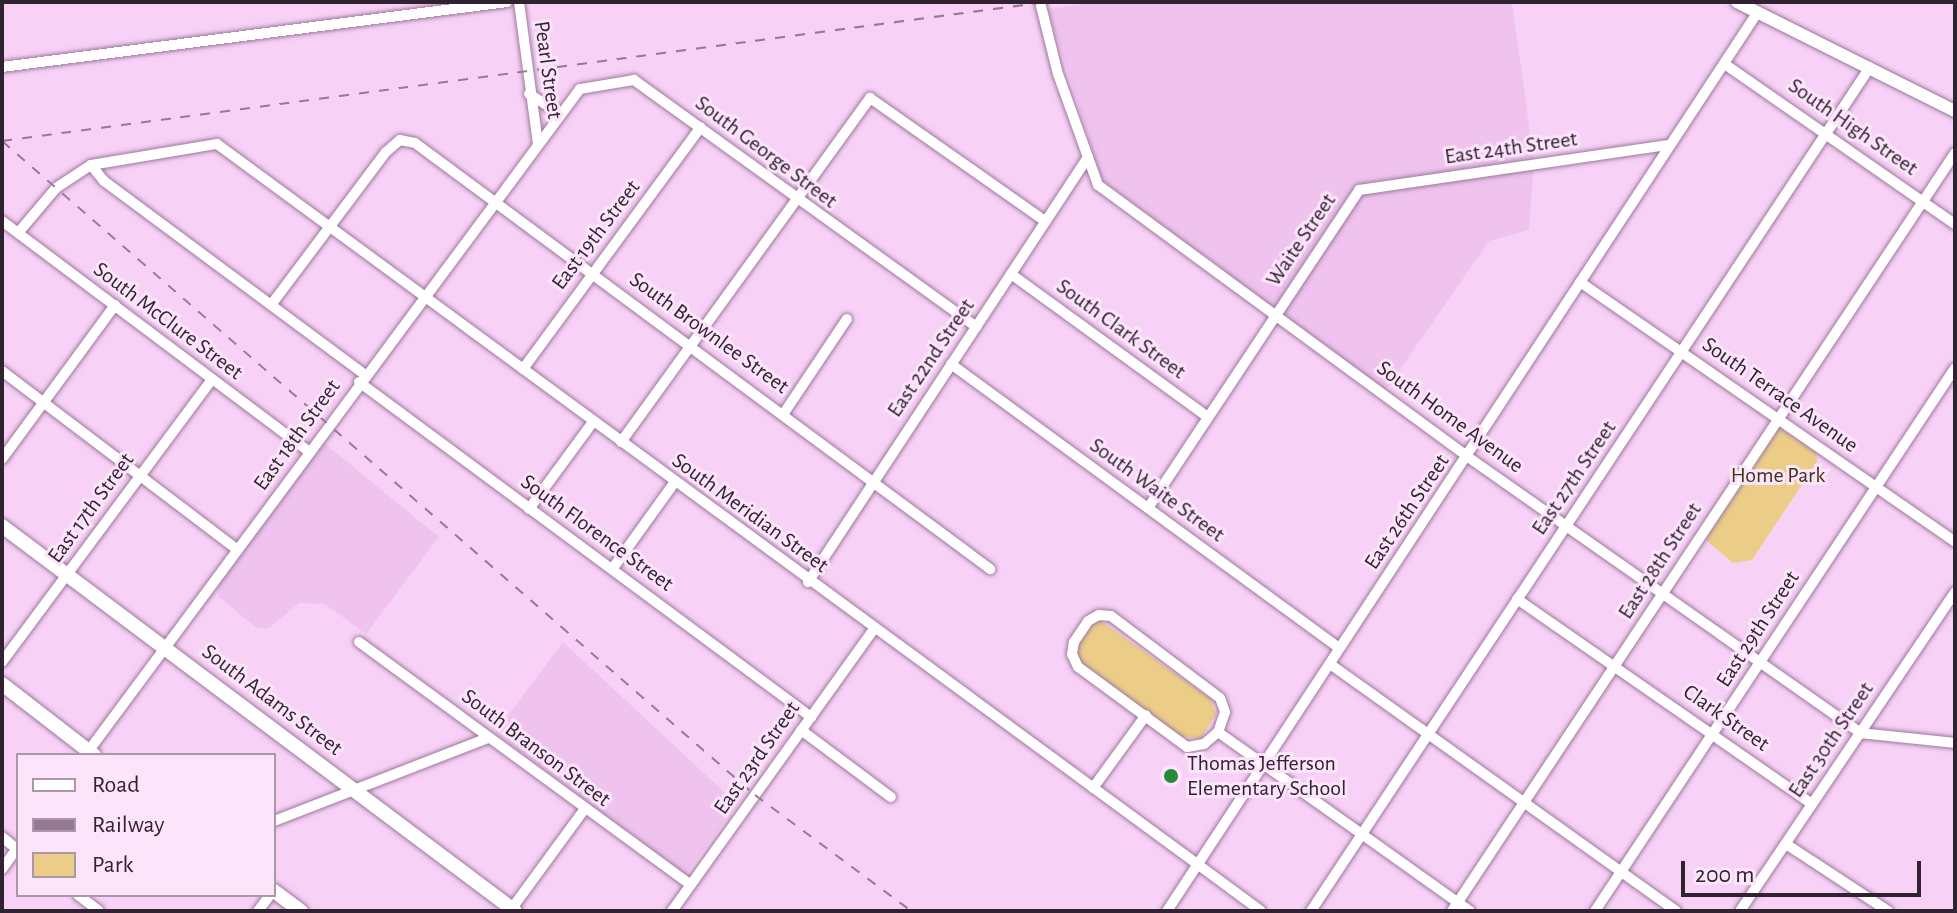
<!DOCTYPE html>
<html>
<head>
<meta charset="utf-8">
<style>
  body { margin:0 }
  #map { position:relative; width:1957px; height:913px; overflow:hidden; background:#f8d1f7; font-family:"Alegreya Sans",sans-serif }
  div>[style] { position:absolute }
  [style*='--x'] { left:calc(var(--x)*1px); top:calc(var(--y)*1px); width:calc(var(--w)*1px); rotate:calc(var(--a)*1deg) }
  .built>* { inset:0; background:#efc3ee }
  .green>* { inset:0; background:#eccd88 }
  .roads { filter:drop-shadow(0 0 2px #9d799c) drop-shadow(0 0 2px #9d799c) }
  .minor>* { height:10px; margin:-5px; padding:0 5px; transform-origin:5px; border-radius:5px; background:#fff }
  .tertiary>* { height:12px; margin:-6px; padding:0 6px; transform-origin:6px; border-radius:6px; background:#fff }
  .secondary>* { height:14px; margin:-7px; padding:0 7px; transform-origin:7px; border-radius:7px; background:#fff }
  .rail>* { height:2px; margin-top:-1px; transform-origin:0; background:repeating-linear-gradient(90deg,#967a95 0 10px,transparent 0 20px) }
  .dots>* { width:22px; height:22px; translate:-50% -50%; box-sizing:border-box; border:4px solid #fce4fb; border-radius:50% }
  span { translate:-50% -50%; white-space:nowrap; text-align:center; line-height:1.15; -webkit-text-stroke:6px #fce4fb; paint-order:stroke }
  .street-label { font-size:22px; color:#312231 }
  .park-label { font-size:22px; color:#443512 }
  .poi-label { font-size:22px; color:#312231 }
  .left { translate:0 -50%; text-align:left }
  .frame { position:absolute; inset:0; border:4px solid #312231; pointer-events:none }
  .legend { position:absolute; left:16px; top:753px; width:260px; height:144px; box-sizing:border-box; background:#fce4fb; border:2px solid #ab96aa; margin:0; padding:10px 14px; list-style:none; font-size:24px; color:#312231 }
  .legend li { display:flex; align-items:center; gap:16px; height:40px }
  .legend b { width:40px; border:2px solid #ab96aa }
  .scale { position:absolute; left:1681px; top:861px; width:240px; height:36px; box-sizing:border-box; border:4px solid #312231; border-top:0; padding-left:10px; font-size:24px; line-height:28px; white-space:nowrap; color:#312231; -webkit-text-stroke:6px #fce4fb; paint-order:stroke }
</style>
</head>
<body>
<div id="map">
  <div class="built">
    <div style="clip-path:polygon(1094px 2px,1512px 2px,1534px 162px,1529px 230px,1489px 241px,1385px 391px,1102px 180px,1048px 9px)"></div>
    <div style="clip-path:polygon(324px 443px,439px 537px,366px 634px,325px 604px,299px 603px,269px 628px,257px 628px,219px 597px,218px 585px)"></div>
    <div style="clip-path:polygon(563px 642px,737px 804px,685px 875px,495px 733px)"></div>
  </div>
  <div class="green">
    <div style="clip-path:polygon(1779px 428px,1816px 452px,1817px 462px,1752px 560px,1733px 563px,1706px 540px)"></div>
    <div style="clip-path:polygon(1101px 621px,1211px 699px,1216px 714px,1201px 738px,1180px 737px,1077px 659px,1075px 646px,1089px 623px)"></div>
  </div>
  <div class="roads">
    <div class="minor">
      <div style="--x:519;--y:2;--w:143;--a:82.4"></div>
      <div style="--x:1040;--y:2;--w:74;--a:76"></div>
      <div style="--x:1058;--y:74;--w:118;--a:70.2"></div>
      <div style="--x:1098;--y:185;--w:459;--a:36.3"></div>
      <div style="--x:1468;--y:457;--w:479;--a:35.1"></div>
      <div style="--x:1860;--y:733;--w:96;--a:6"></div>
      <div style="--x:1726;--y:65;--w:279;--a:34.8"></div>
      <div style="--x:2;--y:67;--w:509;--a:-7.33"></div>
      <div style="--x:529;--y:94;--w:38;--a:32"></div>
      <div style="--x:91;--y:165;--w:21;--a:51"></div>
      <div style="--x:104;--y:181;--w:325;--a:36.6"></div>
      <div style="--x:2;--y:221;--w:385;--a:36.9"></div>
      <div style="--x:18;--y:233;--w:59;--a:-49.8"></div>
      <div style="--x:56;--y:188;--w:42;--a:-33.3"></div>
      <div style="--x:91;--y:165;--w:128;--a:-9.5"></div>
      <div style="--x:217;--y:144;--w:1295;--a:36.3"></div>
      <div style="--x:1011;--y:274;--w:243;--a:36"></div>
      <div style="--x:1580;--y:282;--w:456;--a:34.7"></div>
      <div style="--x:271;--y:305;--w:191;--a:-53.1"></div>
      <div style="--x:386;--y:152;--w:18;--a:-41"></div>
      <div style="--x:400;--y:140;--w:15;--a:11"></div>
      <div style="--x:415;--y:143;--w:716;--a:36.53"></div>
      <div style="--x:951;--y:364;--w:481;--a:36.2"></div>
      <div style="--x:523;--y:369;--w:300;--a:-53.7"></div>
      <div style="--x:2;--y:371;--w:296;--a:37.2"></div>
      <div style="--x:359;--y:382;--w:563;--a:36.54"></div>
      <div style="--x:784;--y:413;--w:113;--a:-56.2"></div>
      <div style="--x:621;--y:442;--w:425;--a:-54.1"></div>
      <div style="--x:870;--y:98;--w:214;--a:35.1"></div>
      <div style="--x:2;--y:459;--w:191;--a:-53.7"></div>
      <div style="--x:1148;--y:508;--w:382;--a:-56.4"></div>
      <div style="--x:1359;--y:190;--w:313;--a:-8.3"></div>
      <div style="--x:529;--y:509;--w:108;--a:-53.7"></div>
      <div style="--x:613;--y:568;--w:105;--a:-54.3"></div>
      <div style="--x:808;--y:582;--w:509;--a:-56.62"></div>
      <div style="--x:1517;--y:599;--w:359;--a:34.8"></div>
      <div style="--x:1099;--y:615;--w:12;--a:5"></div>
      <div style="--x:1111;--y:616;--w:136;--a:37"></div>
      <div style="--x:1220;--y:698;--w:15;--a:70"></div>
      <div style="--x:1225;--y:712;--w:21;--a:109"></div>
      <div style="--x:1218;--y:732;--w:18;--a:139"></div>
      <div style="--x:1204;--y:744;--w:17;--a:170"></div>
      <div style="--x:1187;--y:747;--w:135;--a:-143.7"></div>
      <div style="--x:1078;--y:667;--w:14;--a:-115"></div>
      <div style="--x:1072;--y:654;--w:12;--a:-81"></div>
      <div style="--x:1074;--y:642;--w:25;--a:-56"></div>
      <div style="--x:1088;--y:621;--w:13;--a:-29"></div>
      <div style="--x:359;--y:642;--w:411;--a:36.2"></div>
      <div style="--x:2;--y:662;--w:352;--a:-53.4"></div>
      <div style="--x:1330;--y:664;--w:425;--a:35.5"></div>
      <div style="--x:801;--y:730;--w:112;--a:36.7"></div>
      <div style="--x:1218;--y:732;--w:309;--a:35.4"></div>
      <div style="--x:87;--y:753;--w:827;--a:-53.41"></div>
      <div style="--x:580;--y:89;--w:55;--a:-9.5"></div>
      <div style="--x:634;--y:80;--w:422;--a:35.8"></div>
      <div style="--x:1093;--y:788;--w:90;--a:-54"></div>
      <div style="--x:274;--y:821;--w:230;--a:-21.2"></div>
      <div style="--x:2;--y:837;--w:21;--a:39"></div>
      <div style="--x:1786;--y:844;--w:122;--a:33.3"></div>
      <div style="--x:2;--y:869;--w:27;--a:-54"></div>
      <div style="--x:78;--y:895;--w:26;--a:37"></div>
      <div style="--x:258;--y:911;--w:20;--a:-53"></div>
      <div style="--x:510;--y:911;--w:125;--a:-53.8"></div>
      <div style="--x:672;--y:911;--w:347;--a:-54.4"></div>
      <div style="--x:1167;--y:911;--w:1074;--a:-56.69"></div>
      <div style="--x:1311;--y:911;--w:1012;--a:-56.48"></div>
      <div style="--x:1452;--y:911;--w:910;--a:-56.43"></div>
      <div style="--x:1595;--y:911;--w:651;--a:-56.46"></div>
      <div style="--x:1740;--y:911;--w:385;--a:-56"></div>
    </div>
    <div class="tertiary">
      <div style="--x:1737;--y:2;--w:244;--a:26.6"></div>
    </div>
    <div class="secondary">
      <div style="--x:2;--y:526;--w:641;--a:36.89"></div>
      <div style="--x:2;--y:684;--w:116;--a:37.7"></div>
      <div style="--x:274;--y:891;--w:34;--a:37"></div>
    </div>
  </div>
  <div class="rail">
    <div style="--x:2;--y:141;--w:997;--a:40.98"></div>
    <div style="--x:755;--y:795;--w:194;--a:36.6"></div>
    <div style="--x:2;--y:141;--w:1053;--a:-7.58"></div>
  </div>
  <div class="dots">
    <div style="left:1171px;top:776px;background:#29893c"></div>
  </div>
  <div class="street-label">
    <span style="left:548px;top:70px;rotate:82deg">Pearl Street</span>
    <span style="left:1853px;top:127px;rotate:35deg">South High Street</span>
    <span style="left:1511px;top:148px;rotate:-8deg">East 24th Street</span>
    <span style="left:766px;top:152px;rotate:37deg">South George Street</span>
    <span style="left:596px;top:235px;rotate:-53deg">East 19th Street</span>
    <span style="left:1301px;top:240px;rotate:-56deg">Waite Street</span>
    <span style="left:168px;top:321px;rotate:37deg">South McClure Street</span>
    <span style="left:1121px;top:329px;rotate:36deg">South Clark Street</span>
    <span style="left:709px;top:333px;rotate:36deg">South Brownlee Street</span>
    <span style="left:931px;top:358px;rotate:-56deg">East 22nd Street</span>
    <span style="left:1780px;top:395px;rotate:35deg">South Terrace Avenue</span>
    <span style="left:1450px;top:417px;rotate:36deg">South Home Avenue</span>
    <span style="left:297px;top:435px;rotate:-54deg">East 18th Street</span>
    <span style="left:1574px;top:478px;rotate:-56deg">East 27th Street</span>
    <span style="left:1157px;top:490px;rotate:36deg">South Waite Street</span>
    <span style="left:91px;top:508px;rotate:-54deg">East 17th Street</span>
    <span style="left:1407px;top:512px;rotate:-56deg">East 26th Street</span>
    <span style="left:750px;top:513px;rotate:36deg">South Meridian Street</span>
    <span style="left:597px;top:533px;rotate:36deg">South Florence Street</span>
    <span style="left:1660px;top:561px;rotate:-57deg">East 28th Street</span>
    <span style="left:1758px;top:629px;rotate:-57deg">East 29th Street</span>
    <span style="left:272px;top:700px;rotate:37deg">South Adams Street</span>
    <span style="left:1726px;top:718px;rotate:35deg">Clark Street</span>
    <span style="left:1831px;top:740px;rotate:-56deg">East 30th Street</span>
    <span style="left:536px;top:748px;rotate:37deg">South Branson Street</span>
    <span style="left:757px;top:758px;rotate:-55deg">East 23rd Street</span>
  </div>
  <div class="park-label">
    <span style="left:1778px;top:476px">Home Park</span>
  </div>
  <div class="poi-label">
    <span class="left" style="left:1187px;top:776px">Thomas Jefferson<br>Elementary School</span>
  </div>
  <div class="frame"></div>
  <ul class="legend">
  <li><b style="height:10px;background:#fff"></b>Road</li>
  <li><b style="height:10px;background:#967a95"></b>Railway</li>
  <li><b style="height:22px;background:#eccd88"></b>Park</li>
  </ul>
  <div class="scale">200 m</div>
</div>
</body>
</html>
